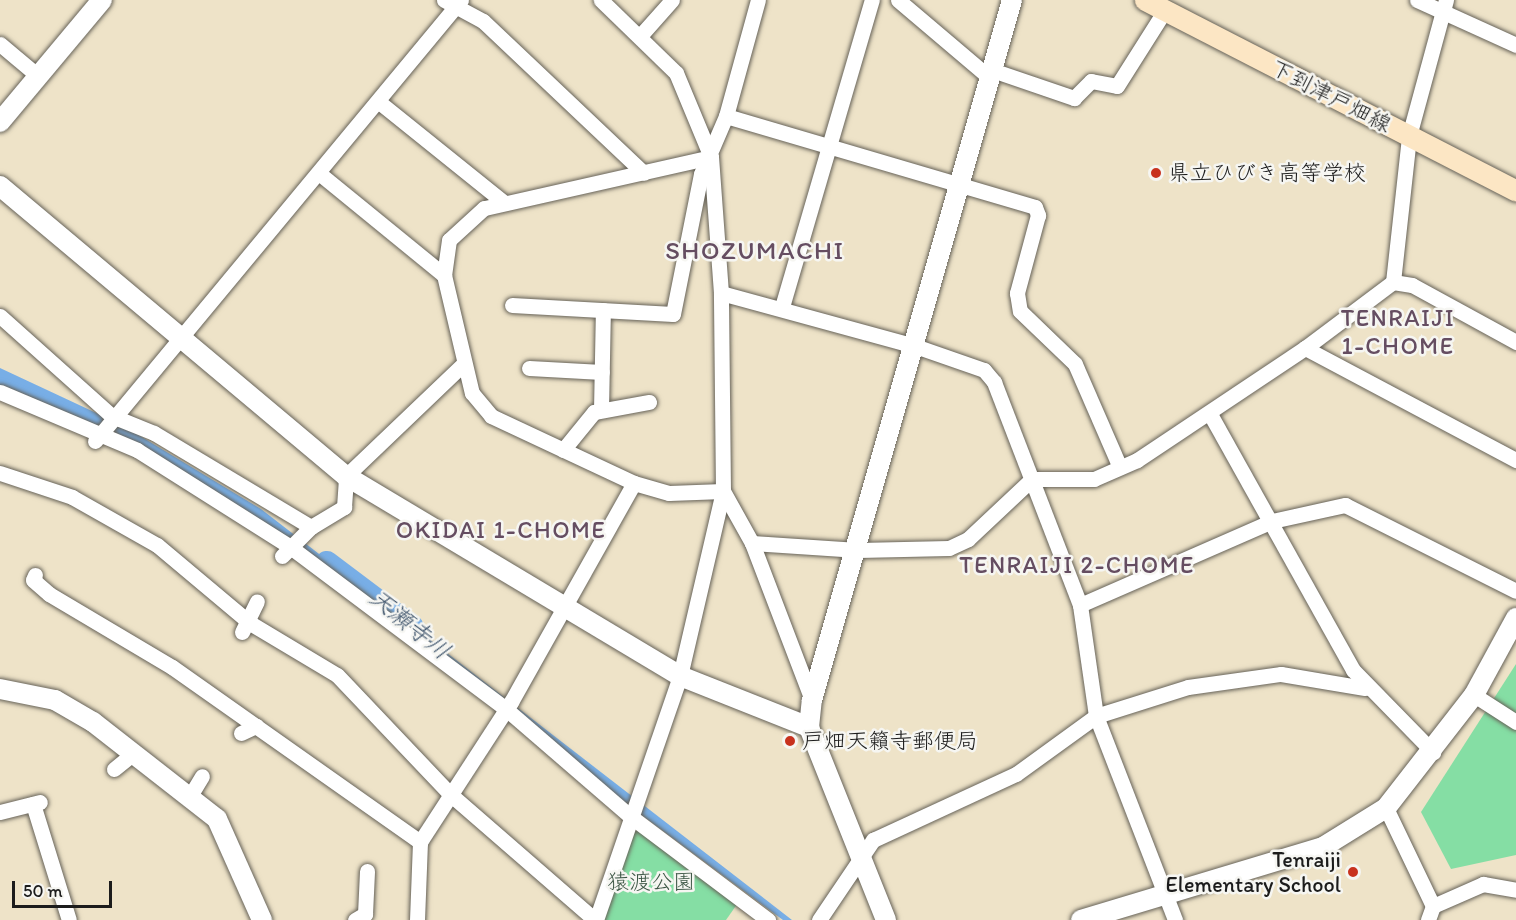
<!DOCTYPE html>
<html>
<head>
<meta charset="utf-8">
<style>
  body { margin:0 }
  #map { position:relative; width:1516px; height:920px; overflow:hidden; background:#eee3c8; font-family:Itim,"Klee One",sans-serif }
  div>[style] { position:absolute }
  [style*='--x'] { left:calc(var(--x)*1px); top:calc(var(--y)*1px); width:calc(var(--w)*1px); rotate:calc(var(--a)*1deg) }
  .green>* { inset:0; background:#85dea4 }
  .water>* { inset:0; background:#78aee6 }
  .river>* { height:24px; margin:-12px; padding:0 12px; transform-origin:12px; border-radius:12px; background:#78aee6 }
  .roads { filter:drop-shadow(0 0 2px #666258) drop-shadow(0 0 2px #666258) }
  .minor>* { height:15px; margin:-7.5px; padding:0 7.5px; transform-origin:7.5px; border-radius:7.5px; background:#fff }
  .tertiary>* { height:20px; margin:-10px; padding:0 10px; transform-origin:10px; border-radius:10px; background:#fff }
  .secondary>* { height:21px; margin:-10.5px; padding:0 10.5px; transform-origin:10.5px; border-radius:10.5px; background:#fce6c4 }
  .dots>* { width:16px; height:16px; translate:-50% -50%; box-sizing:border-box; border:3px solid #f6f6f2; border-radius:50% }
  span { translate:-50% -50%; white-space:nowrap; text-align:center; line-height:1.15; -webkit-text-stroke:5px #f6f6f2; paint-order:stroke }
  .street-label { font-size:22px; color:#1c1c1c }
  .poi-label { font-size:22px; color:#1c1c1c }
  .left { translate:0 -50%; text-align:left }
  .right { translate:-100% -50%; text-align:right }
  .park-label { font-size:22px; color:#3c5645 }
  .neighbourhood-label { font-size:24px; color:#654d61; letter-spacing:1.5px }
  .water-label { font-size:24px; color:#41566d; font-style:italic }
  .quarter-label { font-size:26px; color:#654d61; letter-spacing:1.5px }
  .scale { position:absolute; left:12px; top:881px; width:100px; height:27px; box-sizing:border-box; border:3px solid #1c1c1c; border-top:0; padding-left:8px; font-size:18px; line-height:21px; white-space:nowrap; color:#1c1c1c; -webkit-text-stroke:4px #f6f6f2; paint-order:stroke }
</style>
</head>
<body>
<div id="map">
  <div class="green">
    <div style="clip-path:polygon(1516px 664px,1516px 855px,1451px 869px,1421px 812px)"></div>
    <div style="clip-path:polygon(631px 821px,740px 900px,726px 920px,600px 920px)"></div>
  </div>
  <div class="water">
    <div style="clip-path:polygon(0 368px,122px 425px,261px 509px,792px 920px,783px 920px,624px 802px,269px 527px,0 386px)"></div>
  </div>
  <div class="river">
    <div style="--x:327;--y:563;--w:106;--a:37"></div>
  </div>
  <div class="roads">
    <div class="minor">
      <div style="--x:444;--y:0;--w:44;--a:28.3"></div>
      <div style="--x:483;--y:21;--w:221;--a:43.4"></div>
      <div style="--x:898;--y:0;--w:121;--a:40.3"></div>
      <div style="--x:1417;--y:0;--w:109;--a:24.4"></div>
      <div style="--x:640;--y:36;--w:48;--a:-48.4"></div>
      <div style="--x:0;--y:44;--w:50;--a:40.1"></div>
      <div style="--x:992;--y:70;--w:87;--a:18.9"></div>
      <div style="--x:1074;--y:98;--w:24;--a:-45"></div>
      <div style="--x:1091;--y:81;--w:26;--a:11"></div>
      <div style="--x:1117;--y:86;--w:90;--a:-57.7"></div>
      <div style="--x:379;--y:102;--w:158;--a:38.8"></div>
      <div style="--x:726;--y:116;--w:322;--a:16.4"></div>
      <div style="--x:1035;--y:207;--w:9;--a:69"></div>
      <div style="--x:1038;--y:215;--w:81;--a:105.1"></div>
      <div style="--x:1017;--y:293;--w:18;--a:81"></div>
      <div style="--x:1020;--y:311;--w:76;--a:43.9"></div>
      <div style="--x:1075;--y:364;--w:110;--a:66.5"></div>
      <div style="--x:711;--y:157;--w:233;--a:167.3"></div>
      <div style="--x:484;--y:208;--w:47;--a:137.6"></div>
      <div style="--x:449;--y:240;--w:35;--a:98"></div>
      <div style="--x:444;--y:275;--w:121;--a:76.7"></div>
      <div style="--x:472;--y:393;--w:30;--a:50"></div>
      <div style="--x:491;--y:416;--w:158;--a:25.1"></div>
      <div style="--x:634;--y:483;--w:36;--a:16"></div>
      <div style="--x:669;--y:493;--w:54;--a:-2.1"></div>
      <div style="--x:320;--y:174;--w:160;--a:39.2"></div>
      <div style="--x:1393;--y:282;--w:19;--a:9"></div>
      <div style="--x:1412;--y:285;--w:119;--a:28.7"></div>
      <div style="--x:721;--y:293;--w:201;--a:15.3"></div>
      <div style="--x:915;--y:346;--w:73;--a:19.2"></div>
      <div style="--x:984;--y:370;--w:16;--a:50"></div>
      <div style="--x:994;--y:382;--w:239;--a:68.9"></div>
      <div style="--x:1080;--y:605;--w:112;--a:81.8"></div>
      <div style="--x:1096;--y:716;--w:219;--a:68.8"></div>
      <div style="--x:512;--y:305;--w:161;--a:3.2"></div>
      <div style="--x:673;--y:314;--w:143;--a:-78.7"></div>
      <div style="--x:701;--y:174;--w:63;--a:-66.7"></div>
      <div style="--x:726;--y:116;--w:120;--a:-74.6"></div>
      <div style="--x:782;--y:307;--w:320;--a:-73.7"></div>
      <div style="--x:0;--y:316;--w:150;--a:41.8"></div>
      <div style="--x:112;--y:416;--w:45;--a:22"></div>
      <div style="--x:154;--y:433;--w:183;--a:30.9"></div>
      <div style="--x:1305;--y:348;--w:239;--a:28"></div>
      <div style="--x:529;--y:368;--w:73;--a:3.1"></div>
      <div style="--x:0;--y:392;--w:149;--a:22.9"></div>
      <div style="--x:137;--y:450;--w:180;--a:32.3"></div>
      <div style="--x:289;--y:546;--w:271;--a:36.9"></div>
      <div style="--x:506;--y:709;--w:164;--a:40.8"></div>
      <div style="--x:630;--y:816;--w:173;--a:37"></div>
      <div style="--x:601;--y:410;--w:100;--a:-88.9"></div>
      <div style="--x:1210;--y:414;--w:293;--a:60.8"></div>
      <div style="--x:1353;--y:670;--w:115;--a:45.7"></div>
      <div style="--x:95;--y:441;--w:573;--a:-50.31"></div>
      <div style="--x:563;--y:450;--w:49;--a:-50.8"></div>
      <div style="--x:594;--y:412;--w:56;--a:-10.3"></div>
      <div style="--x:0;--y:473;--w:76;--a:18.4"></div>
      <div style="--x:72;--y:497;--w:98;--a:29.5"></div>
      <div style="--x:157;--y:545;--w:121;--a:40"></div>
      <div style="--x:250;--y:623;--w:101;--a:30.9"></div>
      <div style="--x:337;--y:675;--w:164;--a:46.5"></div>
      <div style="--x:450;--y:794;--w:192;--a:41"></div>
      <div style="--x:723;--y:491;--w:60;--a:60.9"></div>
      <div style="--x:752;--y:543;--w:168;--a:69.1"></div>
      <div style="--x:752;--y:543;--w:106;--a:3.8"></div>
      <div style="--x:858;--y:550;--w:91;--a:-1.3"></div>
      <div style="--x:949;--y:548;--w:21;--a:-25"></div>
      <div style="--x:968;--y:539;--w:88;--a:-43.2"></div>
      <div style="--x:1032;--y:479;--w:62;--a:0"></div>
      <div style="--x:1094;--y:479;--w:47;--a:-23.8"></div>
      <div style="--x:1137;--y:460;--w:202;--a:-33.7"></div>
      <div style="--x:1305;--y:348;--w:110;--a:-36.9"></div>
      <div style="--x:1393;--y:282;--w:147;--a:-83.7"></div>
      <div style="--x:1409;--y:136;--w:141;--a:-74.8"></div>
      <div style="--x:282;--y:556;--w:41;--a:-45"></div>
      <div style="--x:311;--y:527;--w:39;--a:-31"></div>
      <div style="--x:344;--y:507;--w:31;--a:-86"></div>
      <div style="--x:346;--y:476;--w:162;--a:-43.7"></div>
      <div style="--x:35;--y:575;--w:5;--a:112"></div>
      <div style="--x:33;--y:580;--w:21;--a:41"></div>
      <div style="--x:49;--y:594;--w:143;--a:30.7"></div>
      <div style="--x:172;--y:667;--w:304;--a:35.2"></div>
      <div style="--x:1080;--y:605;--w:210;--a:-23.6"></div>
      <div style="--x:1272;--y:521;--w:75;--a:-12.4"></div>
      <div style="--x:1345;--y:505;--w:191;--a:26.7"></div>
      <div style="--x:242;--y:632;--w:34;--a:-64"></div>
      <div style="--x:1474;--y:695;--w:50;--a:32.7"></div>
      <div style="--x:241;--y:733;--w:17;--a:-25"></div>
      <div style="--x:114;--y:769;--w:26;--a:-39"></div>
      <div style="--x:190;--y:796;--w:23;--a:-59"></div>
      <div style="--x:33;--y:804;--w:121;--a:72.8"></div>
      <div style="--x:1386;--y:808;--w:109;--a:64.4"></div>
      <div style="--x:1433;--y:906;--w:15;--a:110"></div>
      <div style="--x:0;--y:812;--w:41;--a:-14"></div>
      <div style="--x:1433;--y:906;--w:55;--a:-23.7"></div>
      <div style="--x:1483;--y:884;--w:34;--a:10"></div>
      <div style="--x:355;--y:920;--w:12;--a:-31"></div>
      <div style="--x:365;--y:914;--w:43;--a:-87.3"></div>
      <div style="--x:417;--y:920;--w:78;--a:-87.8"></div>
      <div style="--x:420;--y:842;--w:167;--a:-57"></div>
      <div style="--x:511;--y:702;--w:251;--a:-60.7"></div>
      <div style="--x:596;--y:920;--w:258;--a:-71"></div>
      <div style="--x:680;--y:676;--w:190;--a:-76.9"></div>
      <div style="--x:723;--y:491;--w:198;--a:-90.6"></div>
      <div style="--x:721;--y:293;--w:136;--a:-94.2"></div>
      <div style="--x:711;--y:157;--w:91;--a:-112.6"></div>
      <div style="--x:676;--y:73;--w:105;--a:-135.8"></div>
      <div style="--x:819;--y:920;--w:97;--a:-56"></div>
      <div style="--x:873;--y:840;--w:157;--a:-24.8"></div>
      <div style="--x:1016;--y:774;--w:99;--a:-35.9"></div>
      <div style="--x:1096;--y:716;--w:96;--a:-17.5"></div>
      <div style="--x:1188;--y:687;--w:94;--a:-8"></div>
      <div style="--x:1281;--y:674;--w:85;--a:9.5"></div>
    </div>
    <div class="tertiary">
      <div style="--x:0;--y:122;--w:159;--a:-50.1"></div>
      <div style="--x:0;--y:186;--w:451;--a:40"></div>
      <div style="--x:346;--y:476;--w:389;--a:30.9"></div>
      <div style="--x:680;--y:676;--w:139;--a:21.6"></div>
      <div style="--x:0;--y:689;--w:56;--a:11.3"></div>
      <div style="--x:55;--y:700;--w:44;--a:30.1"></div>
      <div style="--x:93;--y:722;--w:157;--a:38"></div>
      <div style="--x:217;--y:819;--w:111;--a:66"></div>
      <div style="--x:886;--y:920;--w:208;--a:-111.8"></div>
      <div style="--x:809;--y:727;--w:27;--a:-84"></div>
      <div style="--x:812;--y:700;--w:728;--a:-74.05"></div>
      <div style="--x:1081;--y:920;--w:253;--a:-16.8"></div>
      <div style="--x:1323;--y:847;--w:74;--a:-31.8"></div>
      <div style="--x:1386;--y:808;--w:143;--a:-52.1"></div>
      <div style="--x:1474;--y:695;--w:88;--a:-61.4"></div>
    </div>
    <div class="secondary">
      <div style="--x:1145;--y:0;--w:417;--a:27.2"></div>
    </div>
  </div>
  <div class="dots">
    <div style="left:1156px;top:173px;background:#c8321e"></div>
    <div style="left:790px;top:741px;background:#c8321e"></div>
    <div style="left:1353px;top:872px;background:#c8321e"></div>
  </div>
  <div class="street-label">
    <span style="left:1331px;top:96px;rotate:27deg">下到津戸畑線</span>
  </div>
  <div class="poi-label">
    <span class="left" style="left:1168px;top:173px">県立ひびき高等学校</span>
    <span class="left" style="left:802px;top:741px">戸畑天籟寺郵便局</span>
    <span class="right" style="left:1341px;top:872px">Tenraiji<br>Elementary School</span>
  </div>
  <div class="park-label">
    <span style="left:651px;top:882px">猿渡公園</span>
  </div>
  <div class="neighbourhood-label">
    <span style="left:1398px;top:332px">TENRAIJI<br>1-CHOME</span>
    <span style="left:501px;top:530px">OKIDAI 1-CHOME</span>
    <span style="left:1077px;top:565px">TENRAIJI 2-CHOME</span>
  </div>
  <div class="water-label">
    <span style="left:410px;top:624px;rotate:39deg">天瀬寺川</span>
  </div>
  <div class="quarter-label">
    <span style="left:755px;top:251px">SHOZUMACHI</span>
  </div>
  <div class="scale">50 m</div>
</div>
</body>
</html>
